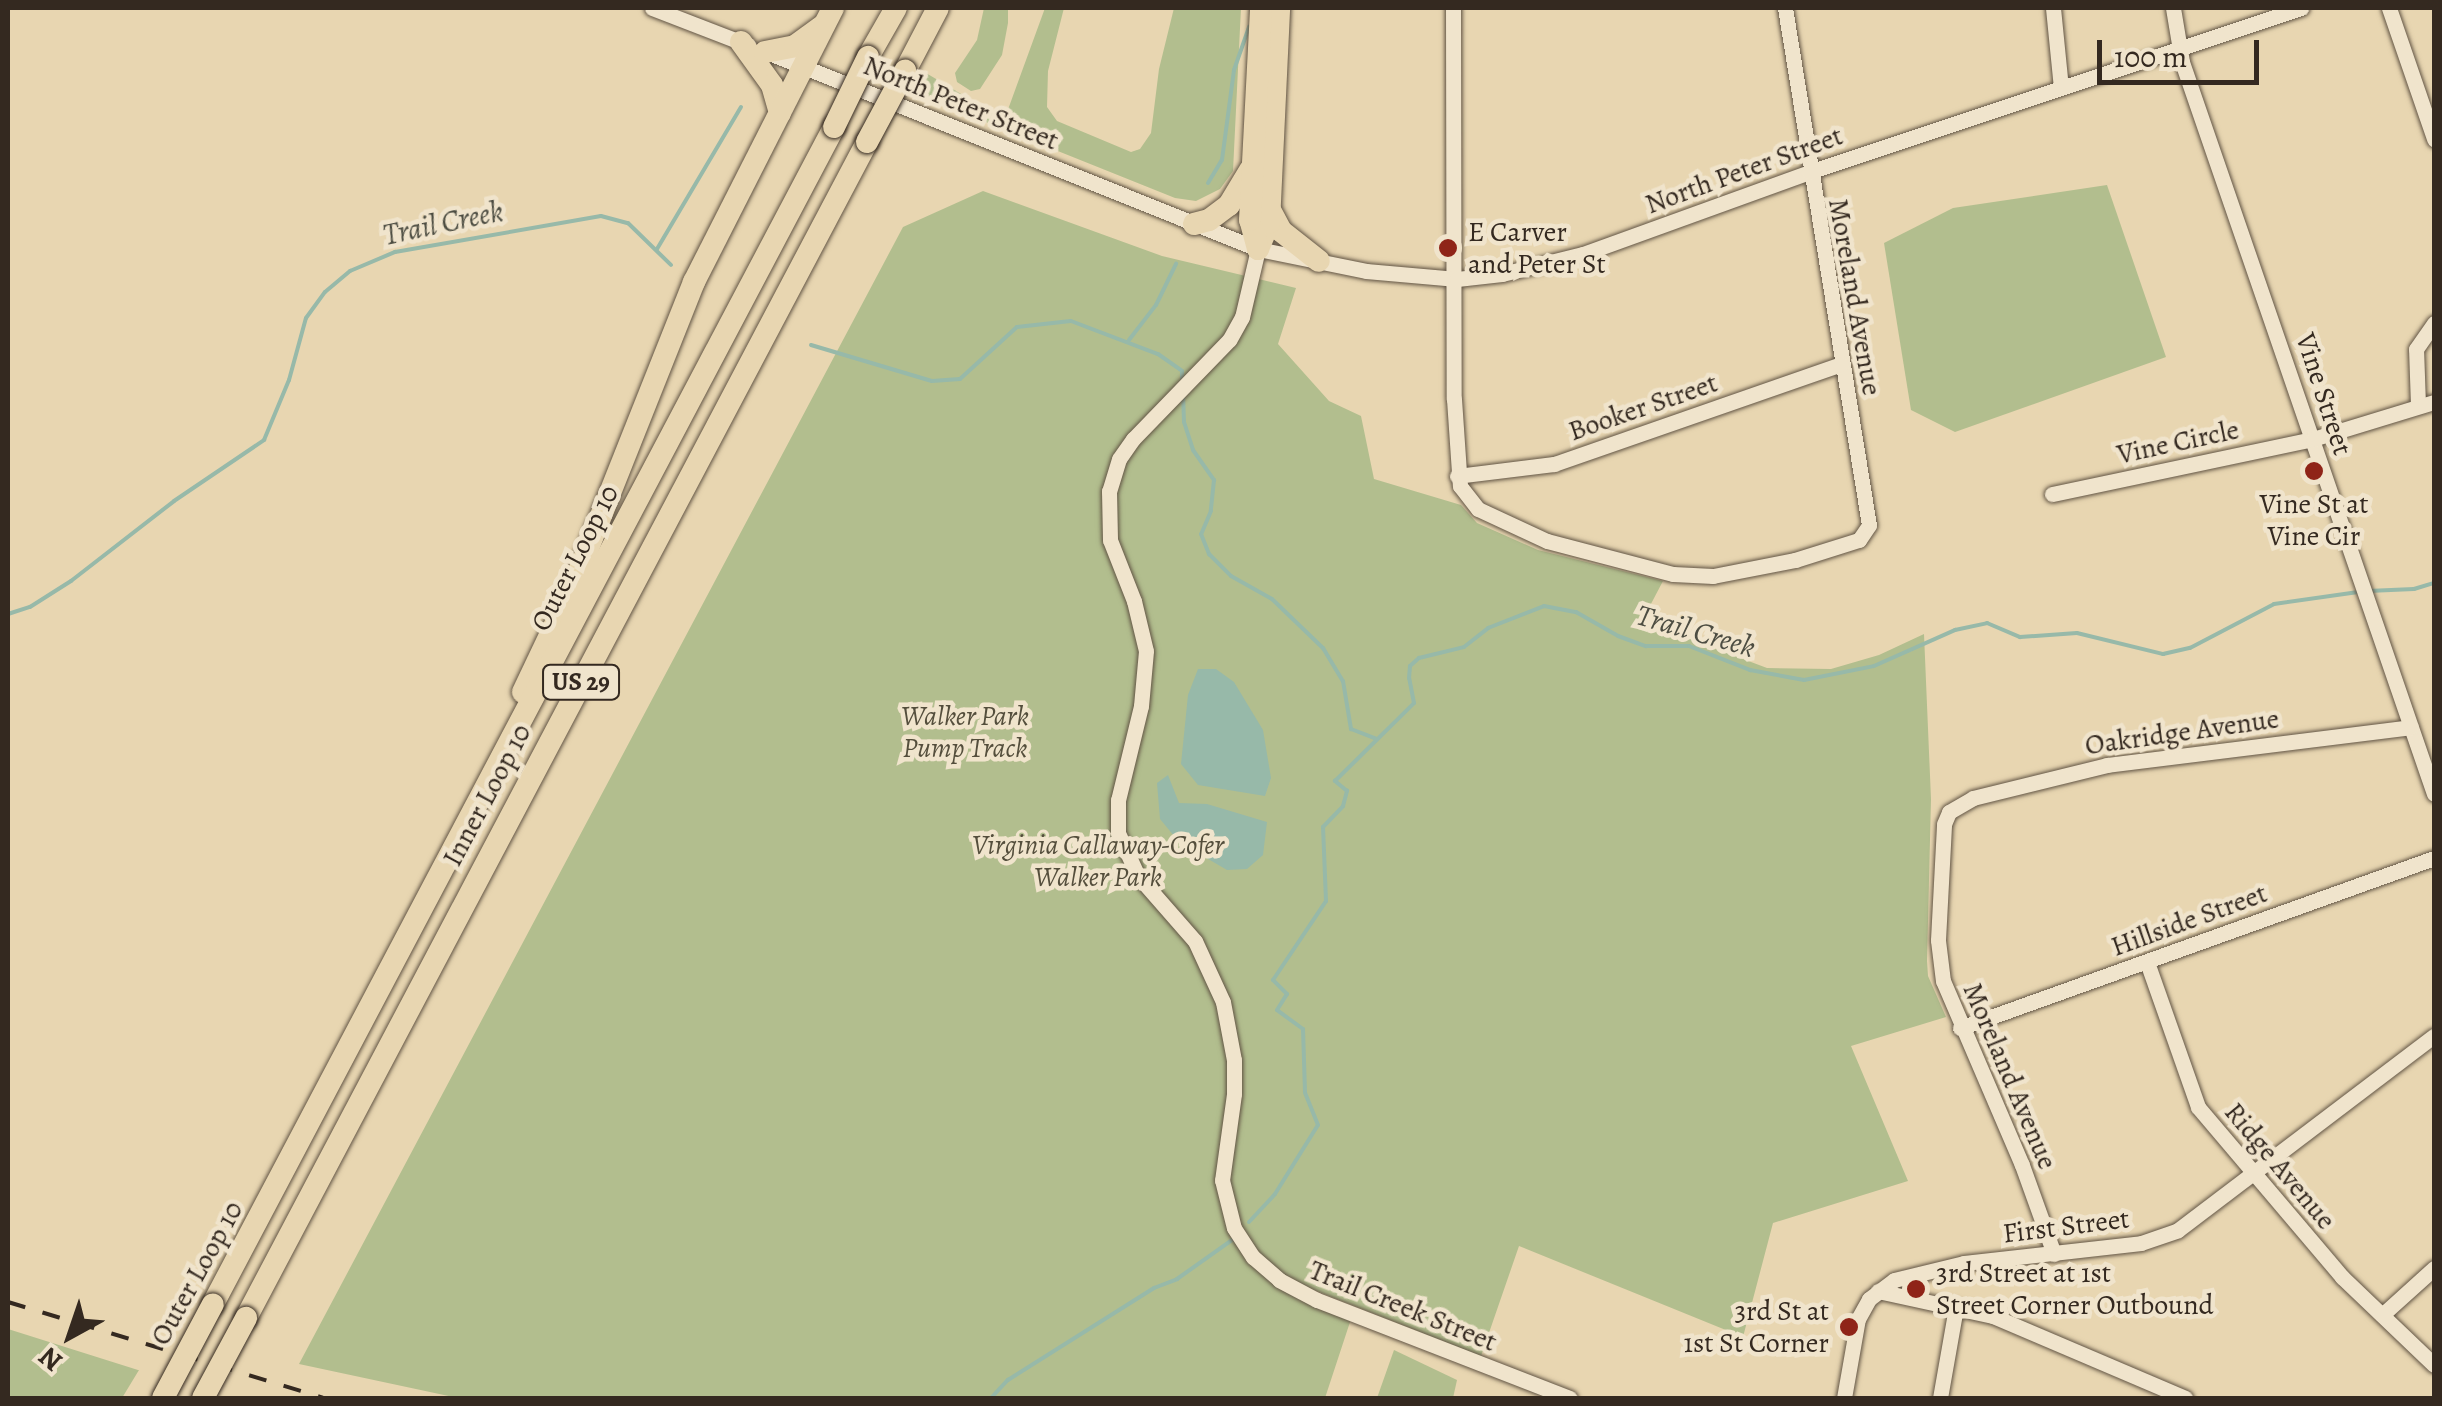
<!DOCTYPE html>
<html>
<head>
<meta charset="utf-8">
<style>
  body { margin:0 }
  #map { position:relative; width:2442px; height:1406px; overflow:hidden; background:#e8d6b1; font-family:Alegreya,serif }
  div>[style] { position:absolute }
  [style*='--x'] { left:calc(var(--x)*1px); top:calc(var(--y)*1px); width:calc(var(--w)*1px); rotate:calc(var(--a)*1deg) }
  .green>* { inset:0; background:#b2be8e }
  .water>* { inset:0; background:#97b9a9 }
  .stream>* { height:4px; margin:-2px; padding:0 2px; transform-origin:2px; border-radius:2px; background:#97b9a9 }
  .roads { filter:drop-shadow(0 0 2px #615444) drop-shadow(0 0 2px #615444) }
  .minor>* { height:15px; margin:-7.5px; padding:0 7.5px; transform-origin:7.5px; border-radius:7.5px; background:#f0e4cc }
  .highway>* { height:22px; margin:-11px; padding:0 11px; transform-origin:11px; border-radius:11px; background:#e8d6b1 }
  .rail>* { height:4px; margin-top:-2px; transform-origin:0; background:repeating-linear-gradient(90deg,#342920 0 18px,transparent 0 36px) }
  .bridges { filter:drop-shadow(0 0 2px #342920) drop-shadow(0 0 2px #342920) }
  .highway-bridge>* { height:22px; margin:-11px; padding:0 11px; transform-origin:11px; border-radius:11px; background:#e8d6b1 }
  .dots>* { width:28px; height:28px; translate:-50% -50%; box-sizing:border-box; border:5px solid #f0e4cc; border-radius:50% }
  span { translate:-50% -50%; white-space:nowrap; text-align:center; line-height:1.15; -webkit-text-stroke:9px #f0e4cc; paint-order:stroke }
  .shield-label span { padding:2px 8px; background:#f0e4cc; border:2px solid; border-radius:8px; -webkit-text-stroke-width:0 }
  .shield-label { font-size:25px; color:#342920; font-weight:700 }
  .street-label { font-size:28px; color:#342920 }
  .poi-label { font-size:28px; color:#342920 }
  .left { translate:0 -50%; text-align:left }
  .right { translate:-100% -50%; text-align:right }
  .park-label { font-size:28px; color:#544e3c; font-style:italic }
  .water-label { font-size:30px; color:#4d4d42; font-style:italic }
  .frame { position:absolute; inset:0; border:10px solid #342920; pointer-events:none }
  .north { position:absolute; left:20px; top:1286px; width:100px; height:100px; -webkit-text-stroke:8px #f0e4cc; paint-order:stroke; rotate:220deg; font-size:28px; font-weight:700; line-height:40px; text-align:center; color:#342920 }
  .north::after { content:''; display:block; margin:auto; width:35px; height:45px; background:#342920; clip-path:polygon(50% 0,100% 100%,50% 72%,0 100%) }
  .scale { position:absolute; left:2097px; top:40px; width:162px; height:45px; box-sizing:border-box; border:5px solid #342920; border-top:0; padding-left:12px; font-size:30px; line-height:35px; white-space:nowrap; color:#342920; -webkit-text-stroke:8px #f0e4cc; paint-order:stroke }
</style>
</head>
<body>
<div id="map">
  <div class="green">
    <div style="clip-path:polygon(984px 8px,1008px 8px,1008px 23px,1002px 55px,980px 89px,971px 91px,957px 82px,955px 73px,977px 40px)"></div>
    <div style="clip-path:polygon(1045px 8px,1064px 8px,1048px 71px,1047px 107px,1057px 121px,1131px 152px,1140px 149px,1151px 133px,1159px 69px,1174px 8px,1241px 8px,1233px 171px,1220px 189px,1196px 201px,1175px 198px,916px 94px,926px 73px,983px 107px,1006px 115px)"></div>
    <div style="clip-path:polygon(2107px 185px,2166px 357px,1955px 432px,1911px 410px,1884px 243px,1953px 208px)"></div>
    <div style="clip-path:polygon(983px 191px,1162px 256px,1296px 288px,1278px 344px,1329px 401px,1361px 416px,1374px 479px,1461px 505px,1477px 523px,1538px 550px,1663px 581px,1642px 621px,1767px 668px,1831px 669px,1879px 655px,1924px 634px,1931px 799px,1927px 961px,1928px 976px,1946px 1017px,1851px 1046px,1908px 1181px,1773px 1223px,1743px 1337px,1519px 1246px,1481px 1356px,1299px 1284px,1293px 1296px,1351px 1319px,1325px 1398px,458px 1398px,299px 1364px,903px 227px)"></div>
    <div style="clip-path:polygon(8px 1329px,138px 1370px,139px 1370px,122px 1398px,8px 1398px)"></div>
    <div style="clip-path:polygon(1394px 1350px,1457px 1380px,1453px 1398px,1377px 1398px)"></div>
  </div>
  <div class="water">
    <div style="clip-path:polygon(1198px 669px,1216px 669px,1234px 682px,1263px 730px,1271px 778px,1265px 796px,1198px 785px,1181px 764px,1188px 695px)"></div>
    <div style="clip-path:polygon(1168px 775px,1179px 803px,1207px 804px,1267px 822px,1263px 855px,1247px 869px,1227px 870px,1179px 842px,1160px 819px,1157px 783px)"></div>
  </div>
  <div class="stream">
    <div style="--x:1208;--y:183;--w:27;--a:-59"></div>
    <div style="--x:1222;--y:160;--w:91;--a:-82.4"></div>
    <div style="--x:1234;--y:70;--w:46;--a:-70.8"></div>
    <div style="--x:657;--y:249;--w:165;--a:-59.4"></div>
    <div style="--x:1129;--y:340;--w:44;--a:-52.4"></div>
    <div style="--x:1156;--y:305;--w:46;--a:-64"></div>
    <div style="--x:811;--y:345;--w:126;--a:16.6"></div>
    <div style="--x:932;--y:381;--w:28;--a:-4"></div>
    <div style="--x:960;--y:379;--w:77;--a:-42.4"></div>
    <div style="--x:1017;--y:327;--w:54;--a:-6.3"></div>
    <div style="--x:1071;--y:321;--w:93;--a:20.8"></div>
    <div style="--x:1158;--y:354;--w:29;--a:35"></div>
    <div style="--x:1182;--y:371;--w:7;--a:90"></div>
    <div style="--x:1183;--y:393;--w:29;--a:88"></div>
    <div style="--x:1184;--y:422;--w:29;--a:72"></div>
    <div style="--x:1193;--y:450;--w:37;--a:55"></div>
    <div style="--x:1214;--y:480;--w:31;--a:96"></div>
    <div style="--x:1211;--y:511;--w:25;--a:113"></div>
    <div style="--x:1201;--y:534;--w:22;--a:68"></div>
    <div style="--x:1209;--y:554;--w:31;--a:45"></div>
    <div style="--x:1231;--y:576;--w:47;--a:29.3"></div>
    <div style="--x:1272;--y:599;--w:71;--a:43.9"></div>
    <div style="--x:1323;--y:648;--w:39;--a:59"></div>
    <div style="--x:1343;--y:681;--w:49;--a:80.5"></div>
    <div style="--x:1351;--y:729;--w:26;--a:21"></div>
    <div style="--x:2368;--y:591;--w:46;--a:-2.5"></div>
    <div style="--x:2414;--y:589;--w:21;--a:-17"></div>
    <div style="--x:8;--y:614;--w:23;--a:-18"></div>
    <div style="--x:30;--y:607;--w:49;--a:-32.4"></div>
    <div style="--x:71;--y:581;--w:130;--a:-37.8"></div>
    <div style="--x:174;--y:501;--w:109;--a:-34.1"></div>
    <div style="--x:264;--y:440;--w:65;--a:-67.4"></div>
    <div style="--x:289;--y:380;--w:64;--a:-74.7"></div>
    <div style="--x:306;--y:318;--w:32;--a:-54"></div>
    <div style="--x:325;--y:292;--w:33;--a:-40"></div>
    <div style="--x:350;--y:271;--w:49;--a:-22.9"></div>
    <div style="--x:395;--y:252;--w:209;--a:-9.9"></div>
    <div style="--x:601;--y:216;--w:28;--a:15"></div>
    <div style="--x:628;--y:223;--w:60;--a:44.3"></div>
    <div style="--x:1249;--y:1222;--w:38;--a:-47"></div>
    <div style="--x:1275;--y:1194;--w:81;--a:-58.1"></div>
    <div style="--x:1318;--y:1125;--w:35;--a:-112"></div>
    <div style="--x:1305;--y:1092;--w:63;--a:-91.8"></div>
    <div style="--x:1303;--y:1029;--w:32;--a:-144"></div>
    <div style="--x:1277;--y:1010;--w:19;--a:-58"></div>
    <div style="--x:1287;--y:994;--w:20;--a:-135"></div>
    <div style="--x:1273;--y:980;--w:95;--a:-56.1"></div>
    <div style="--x:1326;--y:901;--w:74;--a:-92.3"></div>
    <div style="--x:1323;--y:827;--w:29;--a:-46"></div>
    <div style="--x:1343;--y:806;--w:16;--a:-75"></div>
    <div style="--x:1347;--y:791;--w:16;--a:-140"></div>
    <div style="--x:1335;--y:781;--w:111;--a:-44.6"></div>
    <div style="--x:1414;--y:703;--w:25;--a:-101"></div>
    <div style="--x:1409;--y:678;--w:12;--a:-85"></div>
    <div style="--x:1410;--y:666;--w:12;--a:-42"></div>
    <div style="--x:1419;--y:658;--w:46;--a:-13.7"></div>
    <div style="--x:1464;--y:647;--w:31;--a:-38"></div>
    <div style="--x:1488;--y:628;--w:60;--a:-21.4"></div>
    <div style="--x:1544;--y:606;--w:33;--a:11"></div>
    <div style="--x:1576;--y:612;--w:48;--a:29.7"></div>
    <div style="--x:1618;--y:636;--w:30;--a:20"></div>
    <div style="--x:1646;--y:646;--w:43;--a:0"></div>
    <div style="--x:1689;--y:646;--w:66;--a:21.5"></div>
    <div style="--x:1750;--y:670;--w:55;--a:10.5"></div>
    <div style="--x:1804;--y:680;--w:71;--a:-11.3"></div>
    <div style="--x:1874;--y:666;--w:89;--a:-24"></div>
    <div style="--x:1955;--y:630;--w:33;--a:-12"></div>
    <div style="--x:1987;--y:623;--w:36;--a:23"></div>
    <div style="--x:2020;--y:637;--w:57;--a:-4"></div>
    <div style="--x:2077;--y:633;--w:89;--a:13.7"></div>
    <div style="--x:2163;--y:654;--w:28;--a:-13"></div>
    <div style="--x:2190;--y:648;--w:95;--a:-27.6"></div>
    <div style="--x:2274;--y:604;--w:85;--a:-8.1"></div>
    <div style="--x:991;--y:1398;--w:25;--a:-47"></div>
    <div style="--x:1008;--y:1380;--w:173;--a:-32.2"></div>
    <div style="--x:1154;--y:1288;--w:25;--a:-21"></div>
    <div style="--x:1177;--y:1279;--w:72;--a:-35.4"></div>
  </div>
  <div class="roads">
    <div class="minor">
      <div style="--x:652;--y:8;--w:103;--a:21.1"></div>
      <div style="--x:1453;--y:8;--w:391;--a:89.9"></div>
      <div style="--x:1454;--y:399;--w:87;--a:86.1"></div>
      <div style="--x:1460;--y:486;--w:29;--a:52"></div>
      <div style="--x:1478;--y:509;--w:76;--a:24.9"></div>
      <div style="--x:1547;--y:541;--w:130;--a:14.7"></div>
      <div style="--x:1673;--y:574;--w:40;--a:2.9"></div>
      <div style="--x:1713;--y:576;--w:84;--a:-11"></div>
      <div style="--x:1795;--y:560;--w:67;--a:-17.4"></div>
      <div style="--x:1859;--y:540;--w:18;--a:-56"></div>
      <div style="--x:1869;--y:525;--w:524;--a:-99.23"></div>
      <div style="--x:2053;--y:8;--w:80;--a:84.3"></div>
      <div style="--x:2173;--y:8;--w:55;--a:80.5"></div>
      <div style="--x:2182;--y:62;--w:774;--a:71"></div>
      <div style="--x:2389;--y:8;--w:139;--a:71"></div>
      <div style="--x:769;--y:53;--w:527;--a:21.84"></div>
      <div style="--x:1258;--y:249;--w:110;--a:11.5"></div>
      <div style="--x:1366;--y:271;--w:91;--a:5"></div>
      <div style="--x:1457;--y:279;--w:45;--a:-6.3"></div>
      <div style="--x:1502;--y:274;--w:83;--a:-13.9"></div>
      <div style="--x:1583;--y:254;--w:240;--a:-19.9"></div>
      <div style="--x:1809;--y:172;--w:519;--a:-18.43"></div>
      <div style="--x:1258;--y:249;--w:70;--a:103.2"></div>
      <div style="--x:1242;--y:317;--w:26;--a:119"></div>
      <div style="--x:1229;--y:340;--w:138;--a:134.1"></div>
      <div style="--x:1133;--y:439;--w:24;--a:125"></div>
      <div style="--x:1119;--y:459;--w:34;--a:107"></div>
      <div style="--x:1109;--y:491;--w:49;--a:88.8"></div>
      <div style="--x:1110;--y:540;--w:66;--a:68.5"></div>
      <div style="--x:1134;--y:601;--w:51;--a:76.5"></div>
      <div style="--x:1146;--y:651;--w:55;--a:95.2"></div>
      <div style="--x:1141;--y:706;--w:97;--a:103.7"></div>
      <div style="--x:1118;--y:800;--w:33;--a:90"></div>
      <div style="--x:1118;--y:833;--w:47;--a:65.1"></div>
      <div style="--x:1138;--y:876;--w:86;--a:48.8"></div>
      <div style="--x:1195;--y:941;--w:67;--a:65.3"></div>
      <div style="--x:1223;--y:1002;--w:59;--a:79.3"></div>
      <div style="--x:1234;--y:1060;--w:34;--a:90"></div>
      <div style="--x:1234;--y:1094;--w:87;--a:97.9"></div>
      <div style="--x:1222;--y:1180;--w:49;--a:76"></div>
      <div style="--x:1234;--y:1228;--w:35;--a:57"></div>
      <div style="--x:1253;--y:1257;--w:35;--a:41"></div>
      <div style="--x:1279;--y:1280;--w:43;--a:27.8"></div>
      <div style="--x:1317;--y:1300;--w:271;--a:21.2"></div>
      <div style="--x:2418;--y:405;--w:56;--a:-92"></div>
      <div style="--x:2416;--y:349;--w:32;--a:-55"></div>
      <div style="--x:1457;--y:476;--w:98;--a:-7.1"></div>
      <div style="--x:1554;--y:464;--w:304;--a:-19.2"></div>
      <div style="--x:2052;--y:494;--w:267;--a:-11.9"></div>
      <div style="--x:2313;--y:439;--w:127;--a:-17"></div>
      <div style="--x:2147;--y:962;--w:154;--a:70.6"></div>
      <div style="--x:2198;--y:1107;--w:223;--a:49.7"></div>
      <div style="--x:2342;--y:1277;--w:127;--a:43.7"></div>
      <div style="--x:1960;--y:1028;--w:504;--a:-19.73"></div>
      <div style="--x:2054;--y:1254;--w:95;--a:-109.8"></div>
      <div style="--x:2022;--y:1165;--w:200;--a:-113.2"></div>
      <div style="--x:1943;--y:981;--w:41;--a:-97"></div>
      <div style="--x:1938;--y:940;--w:116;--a:-87"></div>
      <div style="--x:1944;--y:824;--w:13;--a:-67"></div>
      <div style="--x:1949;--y:812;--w:28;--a:-30"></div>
      <div style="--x:1973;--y:798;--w:138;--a:-13.8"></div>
      <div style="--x:2107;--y:765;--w:306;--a:-7.1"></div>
      <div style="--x:1878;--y:1291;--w:118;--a:12.3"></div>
      <div style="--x:1993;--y:1316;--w:209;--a:23.1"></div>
      <div style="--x:2382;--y:1315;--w:70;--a:-42.1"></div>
      <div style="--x:1844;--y:1398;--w:80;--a:-80"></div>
      <div style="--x:1858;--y:1319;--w:23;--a:-61"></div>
      <div style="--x:1869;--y:1299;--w:31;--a:-37"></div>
      <div style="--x:1894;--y:1280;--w:72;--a:-13.7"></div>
      <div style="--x:1964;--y:1263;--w:178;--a:-6.4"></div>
      <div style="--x:2141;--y:1243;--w:39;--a:-19"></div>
      <div style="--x:2178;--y:1230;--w:321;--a:-37.2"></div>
      <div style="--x:1940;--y:1398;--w:92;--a:-80"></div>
    </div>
    <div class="highway">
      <div style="--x:741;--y:42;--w:53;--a:54.2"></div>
      <div style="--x:772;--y:85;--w:29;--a:74"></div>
      <div style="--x:765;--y:52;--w:31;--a:-11"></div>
      <div style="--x:795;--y:46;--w:34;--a:-36"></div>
      <div style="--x:868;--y:57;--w:56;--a:-60.3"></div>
      <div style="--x:905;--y:71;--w:71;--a:-62.4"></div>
      <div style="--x:1270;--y:210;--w:24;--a:62"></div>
      <div style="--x:1281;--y:231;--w:48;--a:38.3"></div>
      <div style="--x:1194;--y:224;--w:16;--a:-15"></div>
      <div style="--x:1209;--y:220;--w:25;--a:-37"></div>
      <div style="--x:1229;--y:205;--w:41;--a:-59"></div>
      <div style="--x:1258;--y:249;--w:28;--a:-67"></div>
      <div style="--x:1269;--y:223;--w:215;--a:-87.3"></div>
      <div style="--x:1258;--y:249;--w:30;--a:-105"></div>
      <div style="--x:1250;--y:220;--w:212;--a:-87"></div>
      <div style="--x:523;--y:692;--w:112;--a:-64.6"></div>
      <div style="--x:571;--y:591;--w:333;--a:-68.3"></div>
      <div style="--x:694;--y:282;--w:307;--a:-63.1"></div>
      <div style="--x:213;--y:1304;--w:1331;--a:-62.18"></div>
      <div style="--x:246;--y:1318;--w:1330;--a:-62.16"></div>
    </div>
  </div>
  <div class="rail">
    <div style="--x:8;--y:1302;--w:329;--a:16.9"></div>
  </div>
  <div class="bridges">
    <div class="highway-bridge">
      <div style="--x:834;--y:127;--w:78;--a:-64.1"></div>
      <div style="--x:867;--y:142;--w:81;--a:-61.8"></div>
      <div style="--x:163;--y:1398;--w:106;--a:-62"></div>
      <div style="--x:203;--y:1398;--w:91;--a:-61.7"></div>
    </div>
  </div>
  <div class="dots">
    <div style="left:1448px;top:248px;background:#8f2418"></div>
    <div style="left:2314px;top:471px;background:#8f2418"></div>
    <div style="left:1916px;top:1289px;background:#8f2418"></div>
    <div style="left:1849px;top:1327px;background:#8f2418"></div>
  </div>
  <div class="shield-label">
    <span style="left:581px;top:682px">US 29</span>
  </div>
  <div class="street-label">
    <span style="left:961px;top:103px;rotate:22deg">North Peter Street</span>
    <span style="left:1744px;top:170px;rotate:-20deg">North Peter Street</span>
    <span style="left:1855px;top:297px;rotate:80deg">Moreland Avenue</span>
    <span style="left:2324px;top:394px;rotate:72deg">Vine Street</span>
    <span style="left:1643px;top:407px;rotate:-19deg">Booker Street</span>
    <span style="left:2178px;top:442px;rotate:-12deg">Vine Circle</span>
    <span style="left:575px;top:558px;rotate:-63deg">Outer Loop 10</span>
    <span style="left:2182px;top:732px;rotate:-8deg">Oakridge Avenue</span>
    <span style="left:487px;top:795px;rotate:-62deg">Inner Loop 10</span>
    <span style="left:2189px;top:920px;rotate:-20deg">Hillside Street</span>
    <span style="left:2010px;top:1076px;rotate:67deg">Moreland Avenue</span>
    <span style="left:2280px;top:1166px;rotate:50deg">Ridge Avenue</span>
    <span style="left:2066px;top:1226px;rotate:-7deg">First Street</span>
    <span style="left:197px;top:1273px;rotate:-61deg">Outer Loop 10</span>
    <span style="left:1403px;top:1306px;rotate:22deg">Trail Creek Street</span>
  </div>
  <div class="poi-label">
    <span class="left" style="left:1468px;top:248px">E Carver<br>and Peter St</span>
    <span style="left:2314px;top:520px">Vine St at<br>Vine Cir</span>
    <span class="left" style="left:1936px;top:1289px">3rd Street at 1st<br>Street Corner Outbound</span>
    <span class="right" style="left:1829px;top:1327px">3rd St at<br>1st St Corner</span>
  </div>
  <div class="park-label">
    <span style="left:965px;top:732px">Walker Park<br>Pump Track</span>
    <span style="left:1098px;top:861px">Virginia Callaway-Cofer<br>Walker Park</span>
  </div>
  <div class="water-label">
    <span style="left:443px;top:223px;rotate:-12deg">Trail Creek</span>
    <span style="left:1696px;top:631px;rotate:16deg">Trail Creek</span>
  </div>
  <div class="frame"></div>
  <div class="north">N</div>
  <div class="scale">100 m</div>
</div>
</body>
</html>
